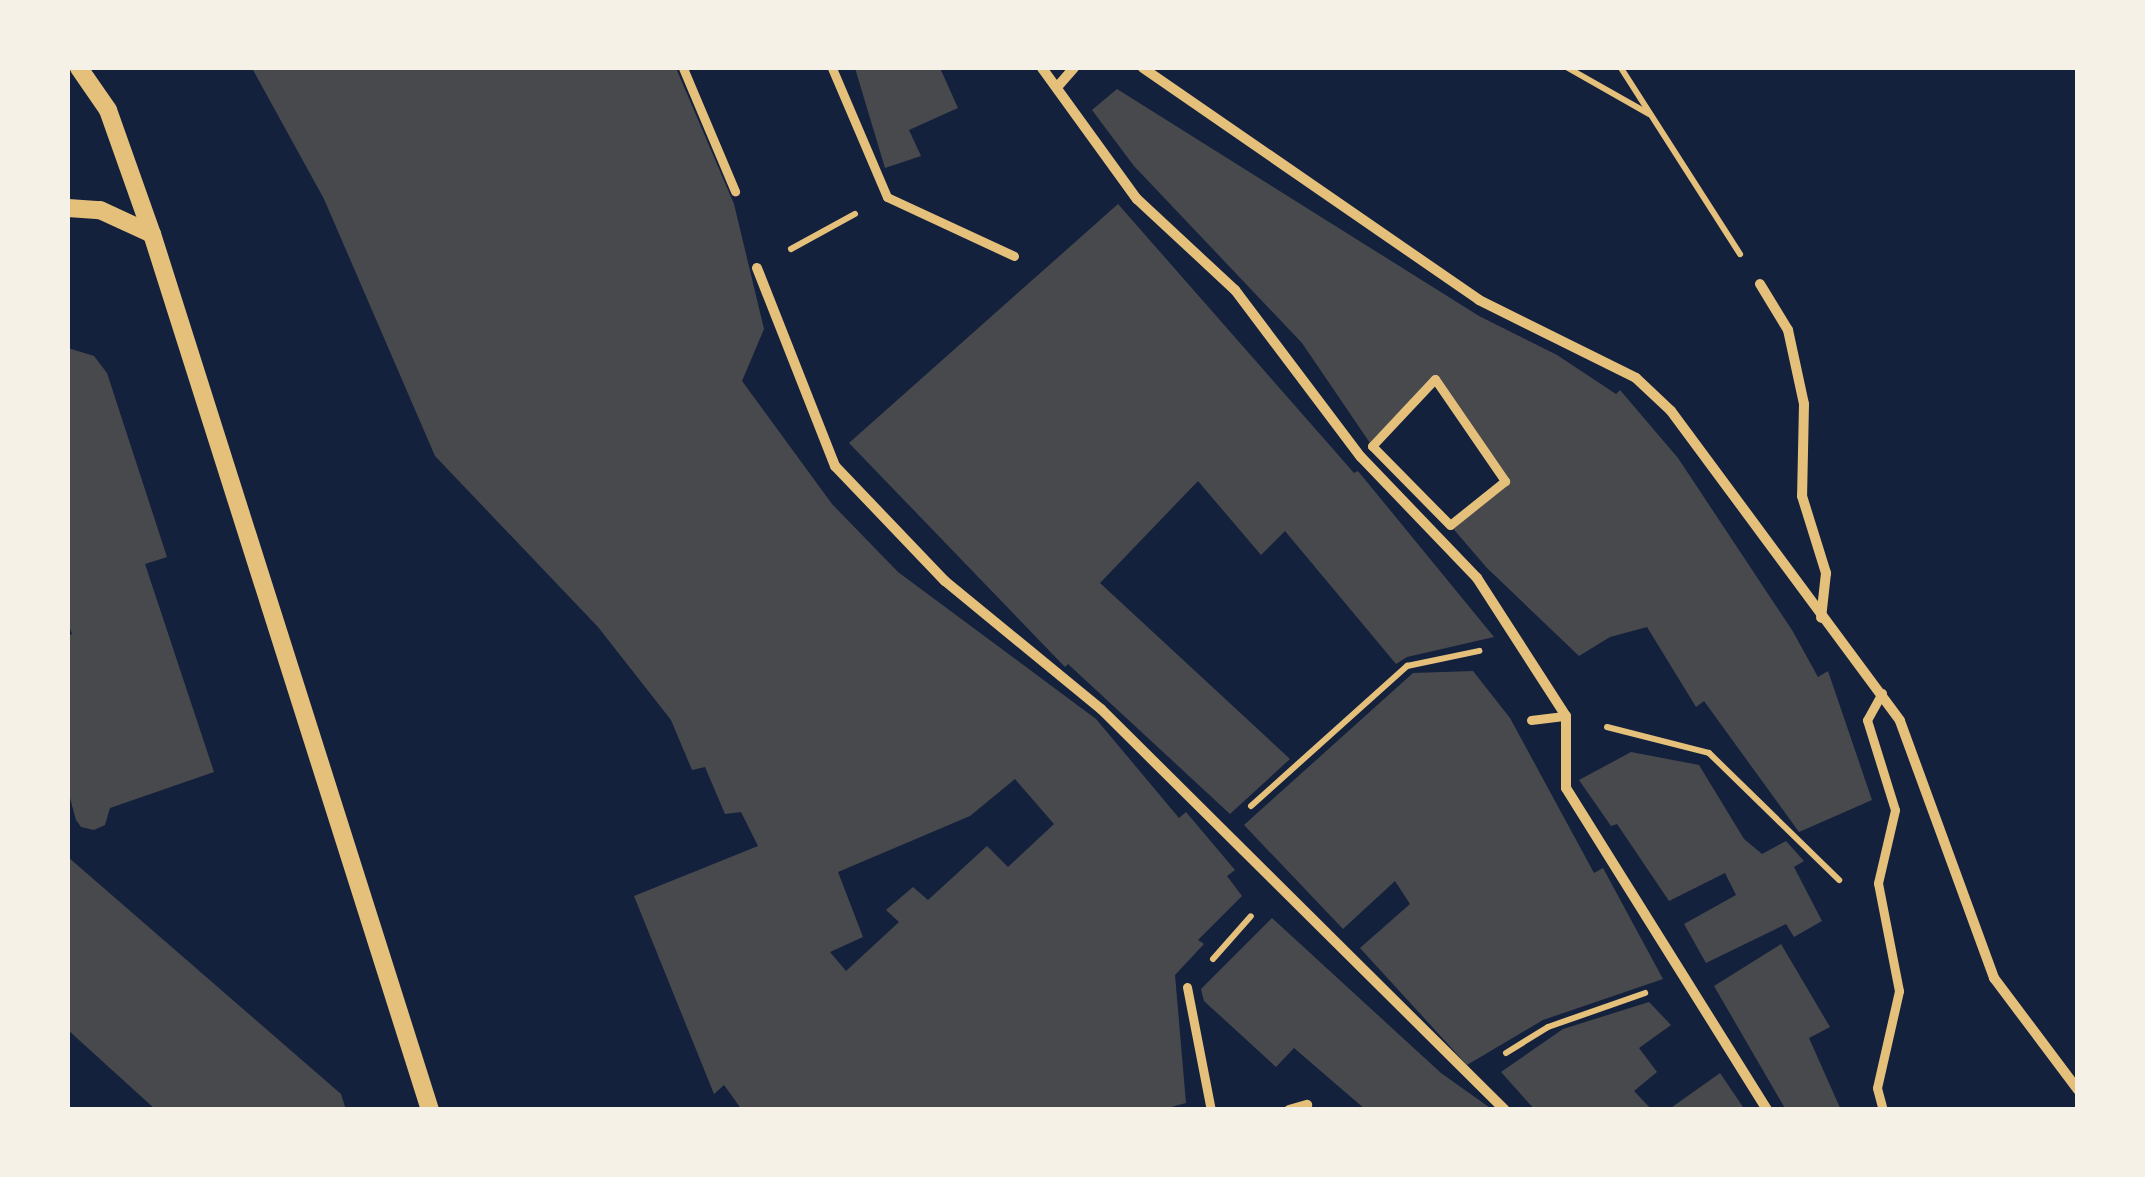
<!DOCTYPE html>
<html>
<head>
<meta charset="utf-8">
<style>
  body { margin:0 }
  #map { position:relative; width:2145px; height:1177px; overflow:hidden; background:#14213d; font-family:Lato,sans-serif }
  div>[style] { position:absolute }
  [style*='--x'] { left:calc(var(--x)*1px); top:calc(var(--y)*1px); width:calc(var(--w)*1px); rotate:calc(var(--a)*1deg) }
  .building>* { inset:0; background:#48494c }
  .path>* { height:6px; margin:-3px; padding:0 3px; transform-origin:3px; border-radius:3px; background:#e5c07b }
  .pedestrian>* { height:9px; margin:-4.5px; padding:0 4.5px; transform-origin:4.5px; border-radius:4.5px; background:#e5c07b }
  .minor>* { height:10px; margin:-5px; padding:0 5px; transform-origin:5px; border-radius:5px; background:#e5c07b }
  .tertiary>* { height:18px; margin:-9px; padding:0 9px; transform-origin:9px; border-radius:9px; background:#e5c07b }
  span { translate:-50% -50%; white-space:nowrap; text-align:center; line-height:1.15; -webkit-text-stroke:10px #f6f1e7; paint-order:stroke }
  .frame { position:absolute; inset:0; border:70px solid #f6f1e7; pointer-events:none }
</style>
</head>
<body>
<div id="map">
  <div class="building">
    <div style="clip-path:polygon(evenodd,252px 68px,676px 68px,734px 204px,764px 329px,742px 381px,832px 504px,898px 572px,1096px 719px,1179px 818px,1186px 812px,1235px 870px,1227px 876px,1242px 896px,1198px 940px,1204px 944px,1175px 975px,1186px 1103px,1160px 1110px,742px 1110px,724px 1085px,714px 1094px,634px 896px,758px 846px,741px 812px,725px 814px,705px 767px,692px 770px,671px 720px,598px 627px,435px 456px,324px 199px,252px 68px,1015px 779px,1054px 824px,1008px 867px,987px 846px,928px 900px,913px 887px,886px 910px,899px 922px,846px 971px,830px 952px,863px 937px,838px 872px,970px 816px,1015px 779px)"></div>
    <div style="clip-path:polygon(855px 68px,940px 68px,958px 108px,909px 130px,921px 156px,885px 168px)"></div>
    <div style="clip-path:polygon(1117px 89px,1479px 316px,1557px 355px,1616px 394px,1620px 390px,1678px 458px,1792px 630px,1818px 677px,1828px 671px,1872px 800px,1799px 832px,1704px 701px,1696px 707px,1647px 627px,1610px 637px,1579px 656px,1487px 568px,1450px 525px,1505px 481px,1435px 379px,1372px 446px,1302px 343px,1134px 166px,1092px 110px)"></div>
    <div style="clip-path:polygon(1118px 204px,1354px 473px,1358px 471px,1494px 637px,1407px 657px,1396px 664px,1285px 531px,1261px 555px,1198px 481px,1100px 583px,1290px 759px,1230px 814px,1068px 664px,1065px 667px,849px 443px)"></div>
    <div style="clip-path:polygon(68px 348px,94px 356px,107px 373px,167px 557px,145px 564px,214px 772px,110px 808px,105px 825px,94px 830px,81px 827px,76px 820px,68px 791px,68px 636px,72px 634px,68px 623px)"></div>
    <div style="clip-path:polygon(1473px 671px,1510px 718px,1594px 873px,1603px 868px,1663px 979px,1543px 1020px,1467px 1065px,1360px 948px,1410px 904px,1395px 881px,1343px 929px,1244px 825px,1413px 673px)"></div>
    <div style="clip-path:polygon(1631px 752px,1699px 765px,1744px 839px,1762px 854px,1786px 841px,1804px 861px,1794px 867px,1822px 921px,1794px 937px,1786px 924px,1706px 963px,1684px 924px,1736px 895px,1725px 873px,1669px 901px,1617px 824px,1611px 826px,1579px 780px)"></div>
    <div style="clip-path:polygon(68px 857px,341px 1094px,346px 1110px,156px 1110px,68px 1030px)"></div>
    <div style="clip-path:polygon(1272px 918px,1441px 1073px,1493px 1110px,1366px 1110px,1294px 1048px,1276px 1067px,1204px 1001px,1201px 989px)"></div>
    <div style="clip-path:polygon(1781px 944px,1830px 1027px,1809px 1038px,1841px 1110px,1786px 1110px,1714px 986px)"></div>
    <div style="clip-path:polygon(1649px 1002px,1671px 1025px,1639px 1048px,1657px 1072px,1634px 1091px,1652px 1110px,1535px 1110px,1501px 1072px,1563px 1029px)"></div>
    <div style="clip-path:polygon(1720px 1073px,1745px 1110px,1668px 1110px)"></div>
  </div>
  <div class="path">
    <div style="--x:1568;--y:68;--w:93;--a:29.6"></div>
    <div style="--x:1621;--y:68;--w:221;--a:57.4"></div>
    <div style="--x:791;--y:249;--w:73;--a:-28.7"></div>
    <div style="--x:1607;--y:727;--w:105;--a:14.3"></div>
    <div style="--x:1709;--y:753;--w:182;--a:44.3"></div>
    <div style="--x:1251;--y:806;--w:210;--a:-41.9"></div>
    <div style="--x:1407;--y:666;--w:74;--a:-11.8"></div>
    <div style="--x:1213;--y:959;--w:57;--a:-48.5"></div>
    <div style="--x:1506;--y:1053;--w:49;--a:-31.8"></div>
    <div style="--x:1548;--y:1027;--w:103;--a:-19.3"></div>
  </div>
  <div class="pedestrian">
    <div style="--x:683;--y:68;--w:134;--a:67.1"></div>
    <div style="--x:832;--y:68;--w:140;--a:66.9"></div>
    <div style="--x:887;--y:197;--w:140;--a:24.9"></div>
    <div style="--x:1435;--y:379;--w:124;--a:55.5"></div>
    <div style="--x:1505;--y:481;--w:70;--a:141.3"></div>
    <div style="--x:1450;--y:525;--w:111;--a:-134.6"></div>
    <div style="--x:1372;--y:446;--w:92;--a:-46.8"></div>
    <div style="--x:1882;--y:693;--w:31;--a:119"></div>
    <div style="--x:1867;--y:720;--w:94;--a:72.7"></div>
    <div style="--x:1895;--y:810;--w:75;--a:103.1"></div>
    <div style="--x:1878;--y:883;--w:110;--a:79"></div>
    <div style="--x:1899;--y:991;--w:99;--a:102.8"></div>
    <div style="--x:1877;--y:1088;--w:23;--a:75"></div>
    <div style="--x:1531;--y:720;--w:35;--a:-7"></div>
    <div style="--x:1187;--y:987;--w:125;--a:79"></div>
  </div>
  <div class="minor">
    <div style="--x:1042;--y:68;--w:162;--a:54.1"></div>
    <div style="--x:1137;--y:199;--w:134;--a:42.9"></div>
    <div style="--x:1235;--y:290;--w:209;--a:53"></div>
    <div style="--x:1361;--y:457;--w:168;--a:46.2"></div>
    <div style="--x:1477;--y:578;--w:164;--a:57.2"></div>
    <div style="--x:1566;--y:716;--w:72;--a:90"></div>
    <div style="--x:1566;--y:788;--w:380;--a:58"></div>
    <div style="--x:1143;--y:68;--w:408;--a:34.6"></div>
    <div style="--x:1479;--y:300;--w:175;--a:26.4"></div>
    <div style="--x:1636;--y:378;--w:48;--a:43.3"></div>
    <div style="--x:1671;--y:411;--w:385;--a:53.5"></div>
    <div style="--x:1900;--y:721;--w:274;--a:69.9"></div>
    <div style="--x:1994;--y:978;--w:140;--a:53.1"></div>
    <div style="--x:1059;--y:85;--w:23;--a:-49"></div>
    <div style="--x:757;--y:268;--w:213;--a:68.5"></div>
    <div style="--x:835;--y:466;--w:159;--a:46.3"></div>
    <div style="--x:945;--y:581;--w:202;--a:39.4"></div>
    <div style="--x:1101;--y:709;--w:569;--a:44.79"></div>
    <div style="--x:1760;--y:284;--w:54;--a:58.7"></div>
    <div style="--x:1788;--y:330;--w:76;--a:77.8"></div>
    <div style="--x:1804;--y:404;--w:92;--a:91.2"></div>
    <div style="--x:1802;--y:496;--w:81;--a:72.7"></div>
    <div style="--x:1826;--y:573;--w:45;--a:96.3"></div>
    <div style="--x:1289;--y:1110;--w:19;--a:-16"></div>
  </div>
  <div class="tertiary">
    <div style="--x:79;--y:68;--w:51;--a:55.4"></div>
    <div style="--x:108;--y:110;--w:132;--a:70.5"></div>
    <div style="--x:152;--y:234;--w:919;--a:72.39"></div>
    <div style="--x:68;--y:208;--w:32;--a:4"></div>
    <div style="--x:100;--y:210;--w:57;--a:24.8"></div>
  </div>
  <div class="frame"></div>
</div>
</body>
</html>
